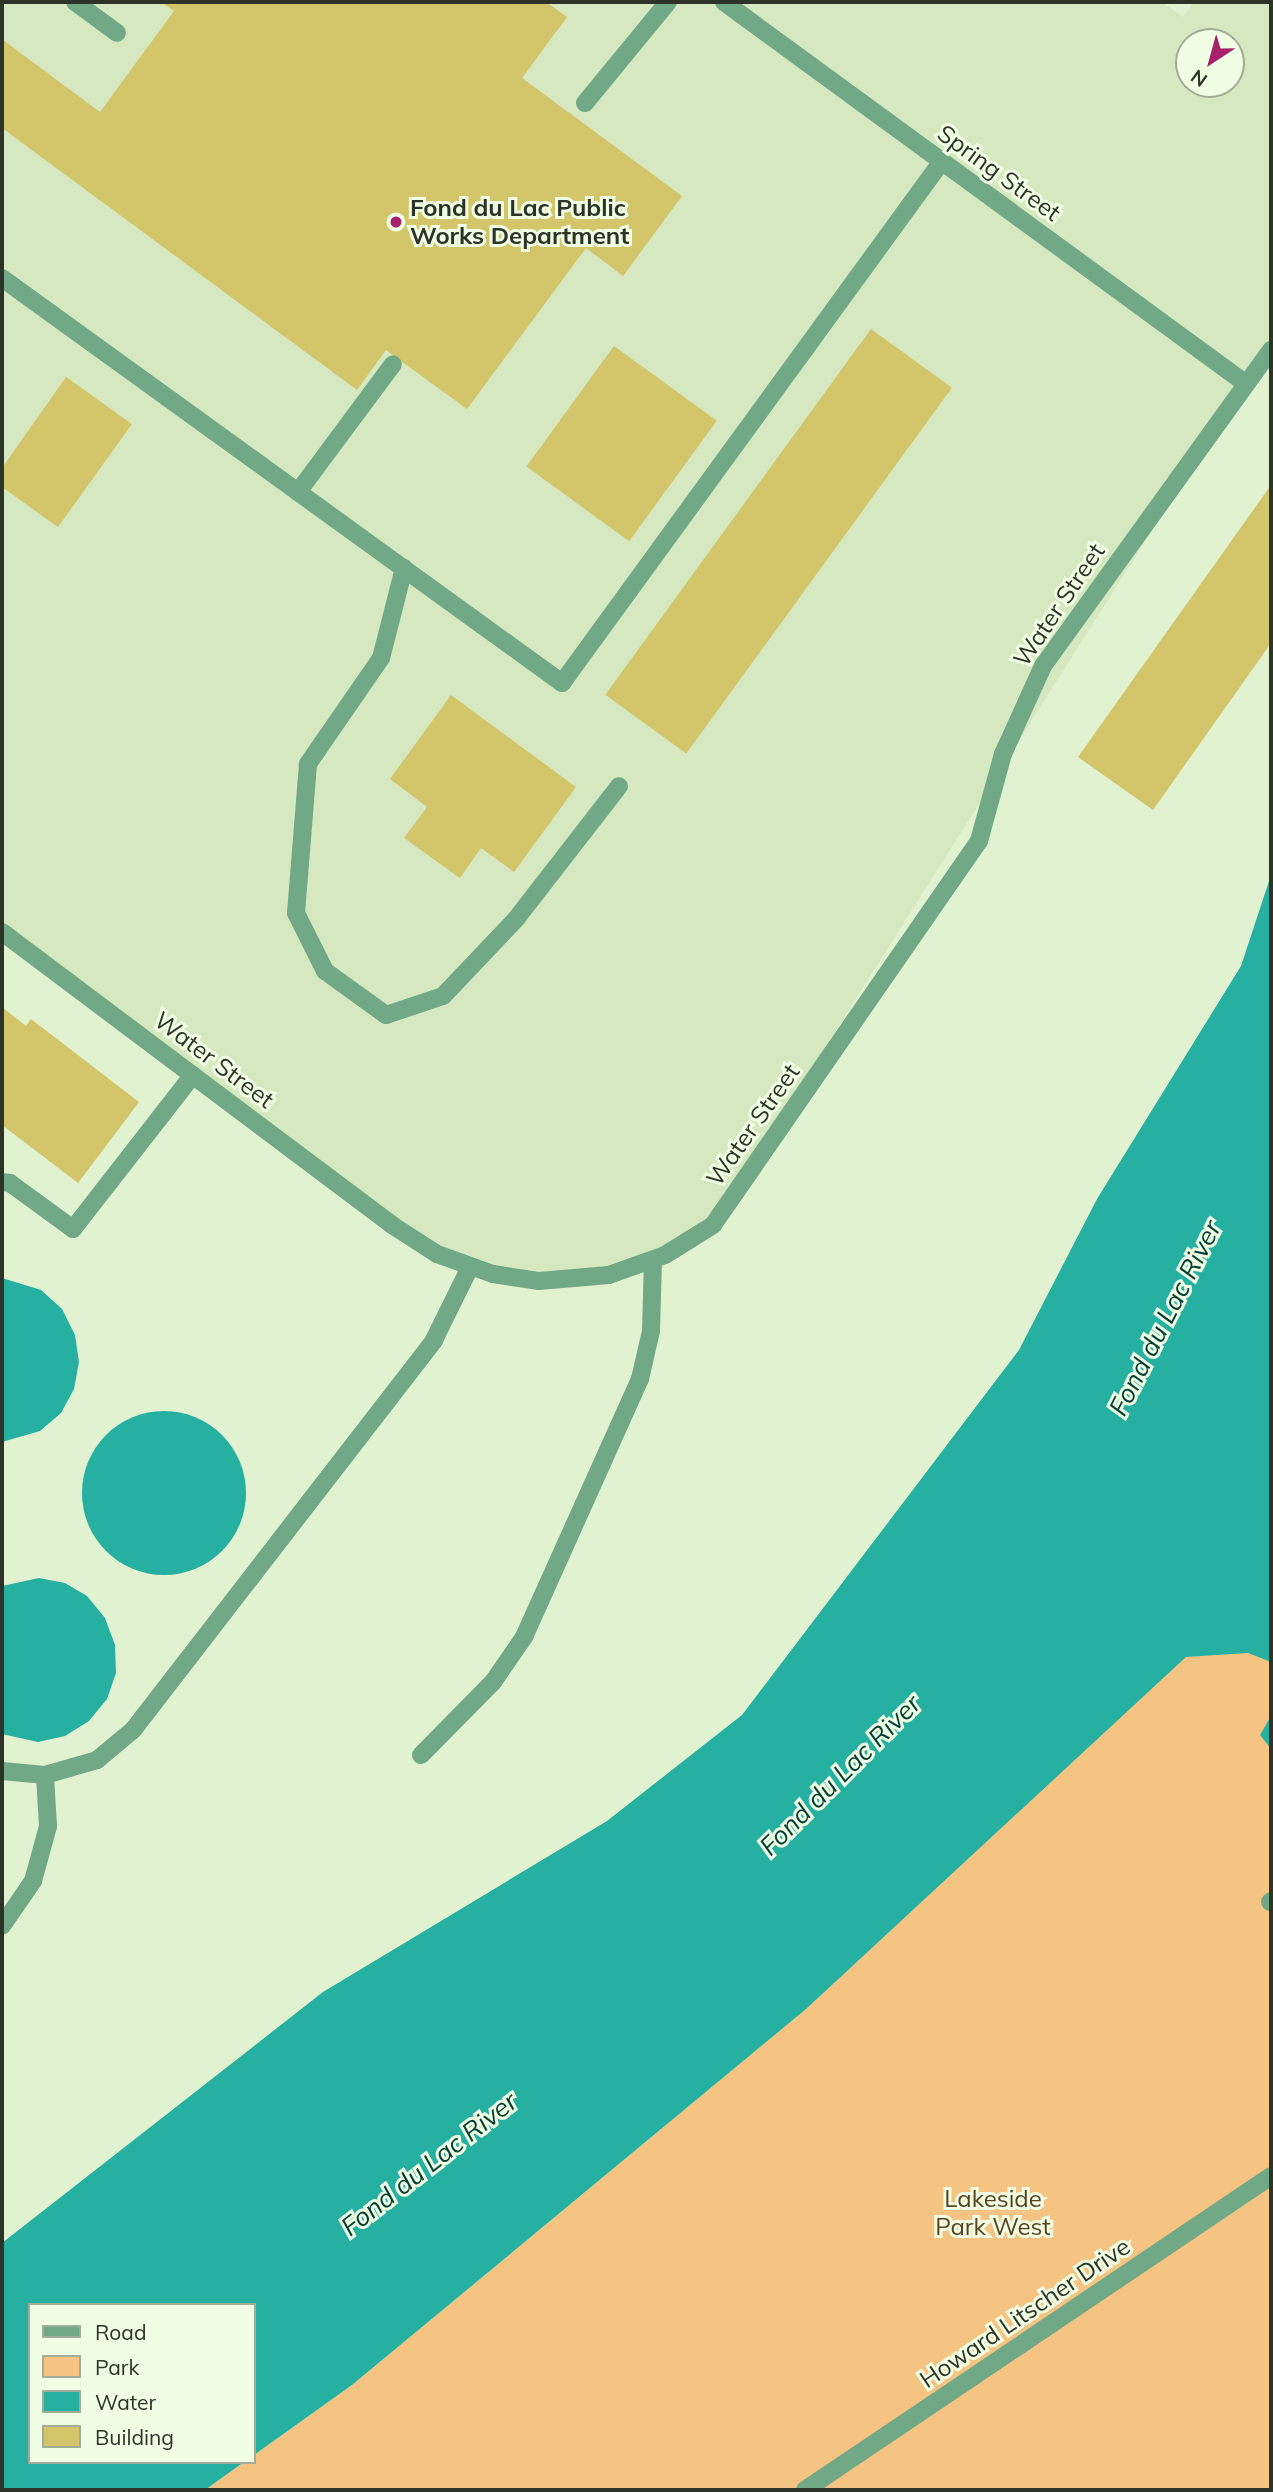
<!DOCTYPE html>
<html>
<head>
<meta charset="utf-8">
<style>
  body { margin:0 }
  #map { position:relative; width:1273px; height:2492px; overflow:hidden; background:#e1f2d0; font-family:Mulish,sans-serif }
  div>[style] { position:absolute }
  [style*='--x'] { left:calc(var(--x)*1px); top:calc(var(--y)*1px); width:calc(var(--w)*1px); rotate:calc(var(--a)*1deg) }
  .built>* { inset:0; background:#d5e8c0 }
  .green>* { inset:0; background:#f5c483 }
  .water>* { inset:0; background:#26b0a1 }
  .round { border-radius:50% }
  .building>* { inset:0; background:#d2c56a; transform-origin:0 0 }
  .lane>* { height:18px; margin:-9px; padding:0 9px; transform-origin:9px; border-radius:9px; background:#71a885 }
  .street>* { height:18px; margin:-9px; padding:0 9px; transform-origin:9px; border-radius:9px; background:#71a885 }
  .dots>* { width:19px; height:19px; translate:-50% -50%; box-sizing:border-box; border:4px solid #f0fee3; border-radius:50% }
  span { translate:-50% -50%; white-space:nowrap; text-align:center; line-height:1.15; -webkit-text-stroke:6px #f0fee3; paint-order:stroke }
  .street-label { font-size:24px; color:#2d3326 }
  .poi-label { font-size:24px; color:#2d3326; font-weight:700 }
  .left { translate:0 -50%; text-align:left }
  .park-label { font-size:24px; color:#594221 }
  .water-label { font-size:26px; color:#023e38; font-style:italic }
  .frame { position:absolute; inset:0; border:4px solid #2d3326; pointer-events:none }
  .legend { position:absolute; left:28px; top:2303px; width:228px; height:161px; box-sizing:border-box; background:#f0fee3; border:2px solid #a2ad97; margin:0; padding:9px 12px; list-style:none; font-size:21px; color:#2d3326 }
  .legend li { display:flex; align-items:center; gap:14px; height:35px }
  .legend b { width:35px; border:2px solid #a2ad97 }
  .north { position:absolute; left:1175px; top:28px; width:70px; height:70px; box-sizing:border-box; background:#f0fee3; border:2px solid #a2ad97; border-radius:50%; rotate:216deg; font-size:19px; font-weight:700; line-height:28px; text-align:center; color:#2d3326 }
  .north::after { content:''; display:block; margin:auto; width:24px; height:32px; background:#a7216c; clip-path:polygon(50% 0,100% 100%,50% 72%,0 100%) }
</style>
</head>
<body>
<div id="map">
  <div class="built">
    <div style="clip-path:polygon(evenodd,2px 2px,1162px 2px,1183px 17px,1194px 2px,1271px 2px,1271px 350px,1245px 383px,713px 1225px,587px 1279px,459px 1263px,2px 932px,2px 2px,1189px 42px,1231px 42px,1231px 84px,1189px 84px,1189px 42px)"></div>
  </div>
  <div class="green">
    <div style="clip-path:polygon(1271px 1497px,1271px 2490px,205px 2490px,244px 2462px,254px 2462px,254px 2455px,352px 2385px,806px 2009px)"></div>
  </div>
  <div class="water">
    <div style="clip-path:polygon(1271px 875px,1271px 1662px,1248px 1653px,1186px 1657px,806px 2009px,352px 2385px,254px 2455px,254px 2305px,30px 2305px,30px 2462px,244px 2462px,205px 2490px,2px 2490px,2px 2243px,323px 1992px,607px 1821px,742px 1715px,1019px 1350px,1097px 1199px,1241px 966px)"></div>
    <div style="clip-path:polygon(2px 1278px,41px 1290px,62px 1309px,75px 1335px,79px 1362px,74px 1389px,61px 1413px,40px 1431px,2px 1442px)"></div>
    <div class="round" style="left:82px;top:1411px;width:164px;height:164px"></div>
    <div style="clip-path:polygon(39px 1578px,65px 1583px,87px 1596px,105px 1618px,115px 1645px,116px 1673px,107px 1699px,89px 1721px,65px 1736px,38px 1742px,2px 1734px,2px 1586px)"></div>
    <div style="clip-path:polygon(1271px 1716px,1271px 1749px,1260px 1735px)"></div>
  </div>
  <div class="building">
    <div style="clip-path:polygon(161px 2px,546px 2px,567px 17px,522px 78px,682px 196px,623px 276px,586px 248px,467px 409px,386px 350px,357px 390px,2px 128px,3px 40px,100px 112px,174px 11px)"></div>
    <div style="left:871px;top:329px;width:100px;height:452px;rotate:36deg"></div>
    <div style="left:614px;top:346px;width:127px;height:149px;rotate:36deg"></div>
    <div style="clip-path:polygon(66px 377px,132px 424px,58px 527px,2px 487px,2px 468px)"></div>
    <div style="clip-path:polygon(1271px 485px,1271px 643px,1153px 810px,1078px 757px)"></div>
    <div style="clip-path:polygon(451px 695px,576px 787px,514px 872px,481px 848px,460px 878px,404px 838px,427px 807px,390px 779px)"></div>
    <div style="clip-path:polygon(2px 1007px,26px 1026px,31px 1019px,139px 1102px,78px 1183px,2px 1125px)"></div>
  </div>
  <div class="lane">
    <div style="--x:75;--y:2;--w:52;--a:36.4"></div>
    <div style="--x:585;--y:103;--w:131;--a:-50.6"></div>
    <div style="--x:2;--y:278;--w:691;--a:35.87"></div>
    <div style="--x:562;--y:683;--w:646;--a:-53.95"></div>
    <div style="--x:298;--y:492;--w:159;--a:-53.4"></div>
    <div style="--x:404;--y:568;--w:93;--a:104.3"></div>
    <div style="--x:381;--y:658;--w:129;--a:124.6"></div>
    <div style="--x:308;--y:764;--w:149;--a:94.6"></div>
    <div style="--x:296;--y:913;--w:65;--a:63.4"></div>
    <div style="--x:325;--y:971;--w:75;--a:35.8"></div>
    <div style="--x:386;--y:1015;--w:60;--a:-18.4"></div>
    <div style="--x:443;--y:996;--w:106;--a:-46.5"></div>
    <div style="--x:516;--y:919;--w:168;--a:-52.2"></div>
    <div style="--x:2;--y:1182;--w:8;--a:7"></div>
    <div style="--x:10;--y:1183;--w:78;--a:36.1"></div>
    <div style="--x:73;--y:1229;--w:195;--a:-52.1"></div>
    <div style="--x:421;--y:1755;--w:103;--a:-45.4"></div>
    <div style="--x:493;--y:1682;--w:55;--a:-55.4"></div>
    <div style="--x:524;--y:1637;--w:283;--a:-65.8"></div>
    <div style="--x:640;--y:1379;--w:49;--a:-77.1"></div>
    <div style="--x:651;--y:1331;--w:71;--a:-88.4"></div>
    <div style="--x:2;--y:1771;--w:43;--a:5.3"></div>
    <div style="--x:45;--y:1775;--w:54;--a:-16.1"></div>
    <div style="--x:97;--y:1760;--w:47;--a:-39.8"></div>
    <div style="--x:133;--y:1730;--w:493;--a:-52.3"></div>
    <div style="--x:434;--y:1340;--w:81;--a:-63.7"></div>
    <div style="--x:1270;--y:1902;--w:1;--a:-45"></div>
    <div style="--x:2;--y:1926;--w:55;--a:-55.4"></div>
    <div style="--x:33;--y:1881;--w:57;--a:-74.7"></div>
    <div style="--x:48;--y:1826;--w:51;--a:-93.4"></div>
    <div style="--x:805;--y:2490;--w:562;--a:-33.97"></div>
  </div>
  <div class="street">
    <div style="--x:724;--y:2;--w:645;--a:36.18"></div>
    <div style="--x:2;--y:932;--w:488;--a:36.9"></div>
    <div style="--x:392;--y:1225;--w:54;--a:32.8"></div>
    <div style="--x:437;--y:1254;--w:59;--a:19.7"></div>
    <div style="--x:493;--y:1274;--w:47;--a:8.7"></div>
    <div style="--x:539;--y:1281;--w:70;--a:-4.9"></div>
    <div style="--x:609;--y:1275;--w:59;--a:-19.7"></div>
    <div style="--x:665;--y:1255;--w:57;--a:-32"></div>
    <div style="--x:713;--y:1225;--w:467;--a:-55.3"></div>
    <div style="--x:979;--y:841;--w:90;--a:-74.6"></div>
    <div style="--x:1003;--y:754;--w:97;--a:-65.6"></div>
    <div style="--x:1043;--y:666;--w:390;--a:-54.2"></div>
  </div>
  <div class="dots">
    <div style="left:396px;top:222px;background:#a7216c"></div>
  </div>
  <div class="street-label">
    <span style="left:999px;top:173px;rotate:36deg">Spring Street</span>
    <span style="left:1059px;top:605px;rotate:-56deg">Water Street</span>
    <span style="left:214px;top:1060px;rotate:37deg">Water Street</span>
    <span style="left:753px;top:1125px;rotate:-55deg">Water Street</span>
    <span style="left:1025px;top:2313px;rotate:-34deg">Howard Litscher Drive</span>
  </div>
  <div class="poi-label">
    <span class="left" style="left:410px;top:222px">Fond du Lac Public<br>Works Department</span>
  </div>
  <div class="park-label">
    <span style="left:993px;top:2213px">Lakeside<br>Park West</span>
  </div>
  <div class="water-label">
    <span style="left:1165px;top:1318px;rotate:-63deg">Fond du Lac River</span>
    <span style="left:840px;top:1775px;rotate:-45deg">Fond du Lac River</span>
    <span style="left:429px;top:2164px;rotate:-38deg">Fond du Lac River</span>
  </div>
  <div class="frame"></div>
  <ul class="legend">
  <li><b style="height:9px;background:#71a885"></b>Road</li>
  <li><b style="height:19px;background:#f5c483"></b>Park</li>
  <li><b style="height:19px;background:#26b0a1"></b>Water</li>
  <li><b style="height:19px;background:#d2c56a"></b>Building</li>
  </ul>
  <div class="north">N</div>
</div>
</body>
</html>
